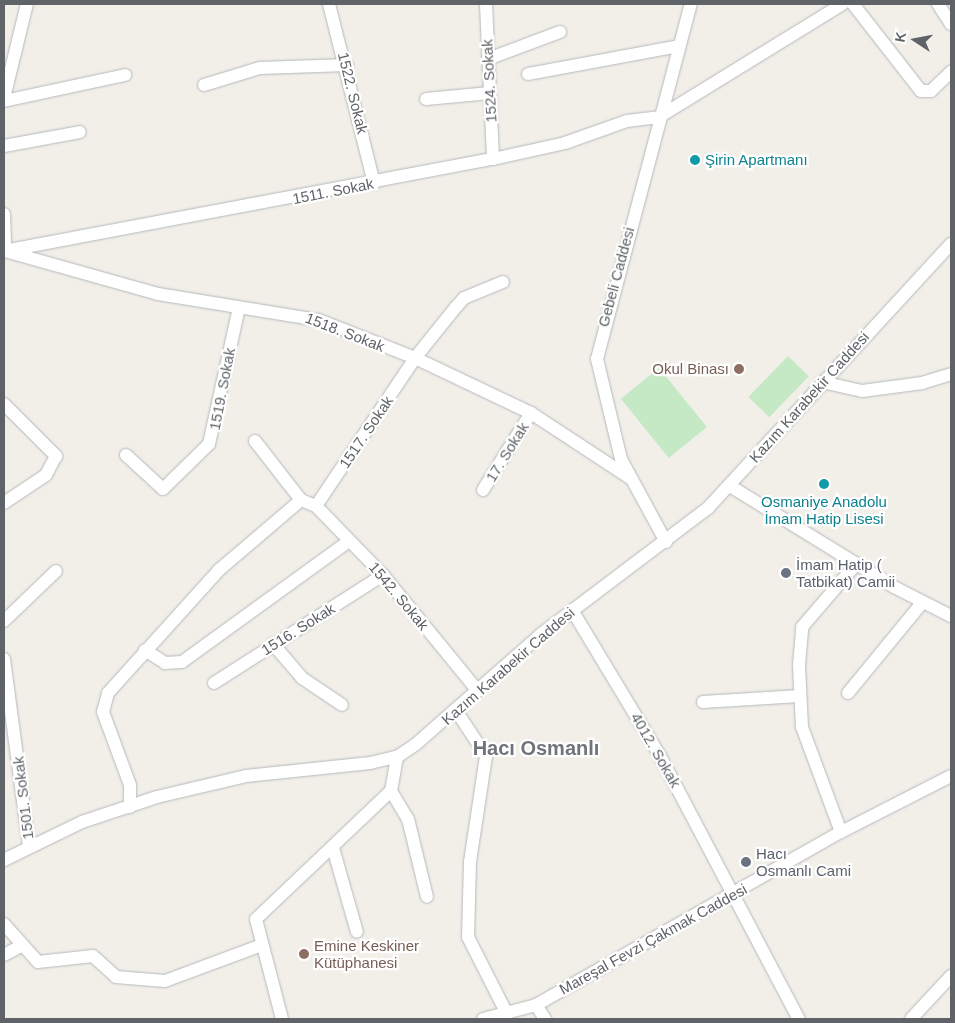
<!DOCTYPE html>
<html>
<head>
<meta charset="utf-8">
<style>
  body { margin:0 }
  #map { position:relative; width:955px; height:1023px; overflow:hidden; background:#f1efe8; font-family:Helvetica,sans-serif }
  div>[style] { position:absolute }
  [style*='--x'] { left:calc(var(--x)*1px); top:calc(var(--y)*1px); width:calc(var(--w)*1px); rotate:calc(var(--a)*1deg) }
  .green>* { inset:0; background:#c5e8c5; transform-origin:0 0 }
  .roads { filter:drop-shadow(0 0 1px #b5b8bc) drop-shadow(0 0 1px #b5b8bc) }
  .minor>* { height:12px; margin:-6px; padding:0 6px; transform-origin:6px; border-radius:6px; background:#fff }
  .dots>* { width:14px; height:14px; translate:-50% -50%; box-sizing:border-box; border:2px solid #fff; border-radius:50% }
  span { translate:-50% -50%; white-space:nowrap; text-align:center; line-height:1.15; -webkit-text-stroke:4.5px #fff; paint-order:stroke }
  .street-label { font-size:15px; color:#5f6368 }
  .culture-label { font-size:15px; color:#0d838f }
  .left { translate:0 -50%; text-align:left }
  .education-label { font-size:15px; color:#785e54 }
  .right { translate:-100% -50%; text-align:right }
  .worship-label { font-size:15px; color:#5b616d }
  .district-label { font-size:20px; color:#70757a; font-weight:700 }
  .frame { position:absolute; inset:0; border:5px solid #5f6368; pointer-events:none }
  .north { position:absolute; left:890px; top:15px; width:50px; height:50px; -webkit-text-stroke:4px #fff; paint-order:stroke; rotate:281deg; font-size:14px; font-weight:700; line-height:20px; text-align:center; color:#5f6368 }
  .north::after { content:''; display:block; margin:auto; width:18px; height:22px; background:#5f6368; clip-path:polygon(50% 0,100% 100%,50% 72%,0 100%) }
</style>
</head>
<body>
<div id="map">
  <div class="green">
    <div style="left:788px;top:356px;width:29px;height:57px;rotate:44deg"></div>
    <div style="left:659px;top:368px;width:76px;height:49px;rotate:51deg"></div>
  </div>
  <div class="roads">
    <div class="minor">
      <div style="--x:329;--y:4;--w:185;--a:75.9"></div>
      <div style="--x:486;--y:4;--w:155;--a:87.4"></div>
      <div style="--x:853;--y:4;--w:110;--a:52"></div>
      <div style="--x:921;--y:91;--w:10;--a:0"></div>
      <div style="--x:931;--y:91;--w:28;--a:-44"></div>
      <div style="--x:938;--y:4;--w:24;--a:57"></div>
      <div style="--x:488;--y:59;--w:77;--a:-20.6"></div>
      <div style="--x:528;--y:74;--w:154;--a:-10.5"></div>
      <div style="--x:204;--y:85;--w:59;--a:-16.9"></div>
      <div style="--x:260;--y:68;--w:87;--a:-2"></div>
      <div style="--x:4;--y:98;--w:97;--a:-76.3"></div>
      <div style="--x:426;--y:99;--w:64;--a:-5.4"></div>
      <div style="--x:4;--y:101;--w:124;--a:-12.1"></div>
      <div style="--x:4;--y:146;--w:77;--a:-10.4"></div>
      <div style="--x:4;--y:214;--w:37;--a:88"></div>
      <div style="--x:5;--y:251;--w:159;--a:15.7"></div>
      <div style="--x:158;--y:294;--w:163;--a:9.2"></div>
      <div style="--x:319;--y:320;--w:103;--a:21.6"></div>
      <div style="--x:415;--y:358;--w:128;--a:25.4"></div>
      <div style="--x:531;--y:413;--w:118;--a:33.3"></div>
      <div style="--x:4;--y:251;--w:498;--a:-10.7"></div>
      <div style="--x:493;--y:159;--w:74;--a:-12.5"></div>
      <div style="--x:565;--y:143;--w:66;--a:-19.5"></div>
      <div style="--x:627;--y:121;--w:32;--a:-7"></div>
      <div style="--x:659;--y:117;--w:216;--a:-31.6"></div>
      <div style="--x:822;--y:382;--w:41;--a:12.7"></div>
      <div style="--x:862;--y:391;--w:61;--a:-7.6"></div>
      <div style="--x:922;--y:383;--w:30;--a:-17"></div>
      <div style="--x:4;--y:404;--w:74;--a:45"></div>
      <div style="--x:56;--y:456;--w:21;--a:118"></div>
      <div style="--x:46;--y:475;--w:50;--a:146.3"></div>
      <div style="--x:255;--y:441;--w:75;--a:52.1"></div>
      <div style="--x:301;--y:500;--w:16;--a:22"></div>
      <div style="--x:316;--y:506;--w:96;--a:45.8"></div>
      <div style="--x:383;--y:575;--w:150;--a:50.7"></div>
      <div style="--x:126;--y:455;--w:50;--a:42.6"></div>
      <div style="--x:163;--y:489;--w:64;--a:-44.4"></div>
      <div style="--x:209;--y:444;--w:139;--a:-77.6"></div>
      <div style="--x:730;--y:486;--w:193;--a:31.6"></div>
      <div style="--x:894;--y:587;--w:64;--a:27"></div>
      <div style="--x:483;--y:490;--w:91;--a:-58.1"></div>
      <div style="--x:316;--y:506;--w:178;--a:-56.2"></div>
      <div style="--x:415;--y:358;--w:65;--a:-51.2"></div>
      <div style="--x:456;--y:307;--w:12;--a:-48"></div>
      <div style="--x:464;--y:298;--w:42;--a:-22.3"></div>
      <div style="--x:666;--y:542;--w:94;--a:-118.5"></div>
      <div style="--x:621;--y:459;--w:103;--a:-103.5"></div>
      <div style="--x:597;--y:359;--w:367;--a:-75.2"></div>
      <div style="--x:572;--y:610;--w:168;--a:58.9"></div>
      <div style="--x:659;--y:754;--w:300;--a:62.2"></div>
      <div style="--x:4;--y:621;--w:72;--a:-43.9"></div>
      <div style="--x:273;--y:644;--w:45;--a:49.5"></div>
      <div style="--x:302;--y:678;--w:48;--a:34"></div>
      <div style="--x:145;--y:650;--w:24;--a:33"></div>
      <div style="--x:165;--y:663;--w:17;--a:-3"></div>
      <div style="--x:182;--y:662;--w:206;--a:-35.9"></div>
      <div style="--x:4;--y:659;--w:190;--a:82.4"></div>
      <div style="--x:214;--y:683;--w:201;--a:-32.6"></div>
      <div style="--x:848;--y:693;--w:117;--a:-50.6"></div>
      <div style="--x:703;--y:702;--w:97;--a:-3.5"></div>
      <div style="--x:457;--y:712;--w:53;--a:56.6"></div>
      <div style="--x:486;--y:756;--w:107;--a:98.6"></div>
      <div style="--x:470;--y:862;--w:75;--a:91.5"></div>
      <div style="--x:468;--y:937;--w:86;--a:63.1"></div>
      <div style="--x:391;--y:791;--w:33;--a:59"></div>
      <div style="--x:408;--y:819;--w:80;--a:76.3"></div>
      <div style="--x:130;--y:807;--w:22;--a:-90"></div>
      <div style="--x:130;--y:785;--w:78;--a:-110.3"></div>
      <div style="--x:103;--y:712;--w:20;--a:-75"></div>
      <div style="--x:108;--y:693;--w:166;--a:-47.9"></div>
      <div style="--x:219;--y:570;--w:108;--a:-40.5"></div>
      <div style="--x:841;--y:832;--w:112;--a:-110.4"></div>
      <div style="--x:802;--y:727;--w:62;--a:-92.8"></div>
      <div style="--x:799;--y:665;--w:38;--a:-85"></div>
      <div style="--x:802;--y:627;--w:84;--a:-49.3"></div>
      <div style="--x:333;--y:848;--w:87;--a:74.1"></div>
      <div style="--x:4;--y:860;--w:87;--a:-26"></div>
      <div style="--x:82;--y:822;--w:79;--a:-18.4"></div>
      <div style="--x:157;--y:797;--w:91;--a:-13.3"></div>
      <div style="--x:246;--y:776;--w:125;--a:-6"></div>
      <div style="--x:370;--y:763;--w:28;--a:-13"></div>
      <div style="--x:397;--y:757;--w:23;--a:-34"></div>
      <div style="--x:416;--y:744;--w:165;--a:-41.3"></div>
      <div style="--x:540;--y:635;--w:211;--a:-37.1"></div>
      <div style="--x:708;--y:508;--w:359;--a:-47.4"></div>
      <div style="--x:4;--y:924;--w:51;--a:48.2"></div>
      <div style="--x:38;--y:962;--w:55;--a:-6.2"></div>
      <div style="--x:93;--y:956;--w:31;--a:42"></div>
      <div style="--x:116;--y:977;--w:49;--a:4.7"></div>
      <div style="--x:165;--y:981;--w:103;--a:-20.4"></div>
      <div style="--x:4;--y:955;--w:21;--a:-28"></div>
      <div style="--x:536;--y:1005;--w:17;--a:57"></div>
      <div style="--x:282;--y:1019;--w:103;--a:-104.6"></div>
      <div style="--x:256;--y:919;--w:186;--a:-43.5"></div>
      <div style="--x:391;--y:791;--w:35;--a:-80"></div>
      <div style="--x:483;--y:1019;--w:55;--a:-14.8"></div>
      <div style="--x:536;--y:1005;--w:351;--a:-29.6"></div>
      <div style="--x:841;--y:832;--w:123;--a:-27"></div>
      <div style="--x:911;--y:1019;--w:59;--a:-47.1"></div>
    </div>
  </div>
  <div class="dots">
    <div style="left:695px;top:160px;background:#0f9aa8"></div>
    <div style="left:739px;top:369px;background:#8d6e63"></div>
    <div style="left:824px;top:484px;background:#0f9aa8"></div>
    <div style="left:786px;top:573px;background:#6b7280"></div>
    <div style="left:746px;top:862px;background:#6b7280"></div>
    <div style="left:304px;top:954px;background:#8d6e63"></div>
  </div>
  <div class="street-label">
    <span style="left:489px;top:81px;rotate:-93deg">1524. Sokak</span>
    <span style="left:353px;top:93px;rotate:76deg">1522. Sokak</span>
    <span style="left:333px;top:191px;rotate:-11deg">1511. Sokak</span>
    <span style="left:616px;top:277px;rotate:-75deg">Gebeli Caddesi</span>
    <span style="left:345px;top:332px;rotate:21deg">1518. Sokak</span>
    <span style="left:222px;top:389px;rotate:-79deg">1519. Sokak</span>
    <span style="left:809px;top:397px;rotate:-48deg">Kazım Karabekir Caddesi</span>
    <span style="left:366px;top:432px;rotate:-56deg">1517. Sokak</span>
    <span style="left:507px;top:452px;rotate:-58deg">17. Sokak</span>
    <span style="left:399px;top:596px;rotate:50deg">1542. Sokak</span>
    <span style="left:298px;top:629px;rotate:-32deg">1516. Sokak</span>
    <span style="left:508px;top:666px;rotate:-41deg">Kazım Karabekir Caddesi</span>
    <span style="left:656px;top:750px;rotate:60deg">4012. Sokak</span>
    <span style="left:23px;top:798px;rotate:-97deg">1501. Sokak</span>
    <span style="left:653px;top:939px;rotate:-29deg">Mareşal Fevzi Çakmak Caddesi</span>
  </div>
  <div class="culture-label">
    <span class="left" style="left:705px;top:160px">Şirin Apartmanı</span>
    <span style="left:824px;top:510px">Osmaniye Anadolu<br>İmam Hatip Lisesi</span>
  </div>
  <div class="education-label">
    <span class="right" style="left:729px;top:369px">Okul Binası</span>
    <span class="left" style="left:314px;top:954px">Emine Keskiner<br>Kütüphanesi</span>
  </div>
  <div class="worship-label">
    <span class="left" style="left:796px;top:573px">İmam Hatip (<br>Tatbikat) Camii</span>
    <span class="left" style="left:756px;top:862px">Hacı<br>Osmanlı Cami</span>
  </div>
  <div class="district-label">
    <span style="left:536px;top:748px">Hacı Osmanlı</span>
  </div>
  <div class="frame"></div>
  <div class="north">K</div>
</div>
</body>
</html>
